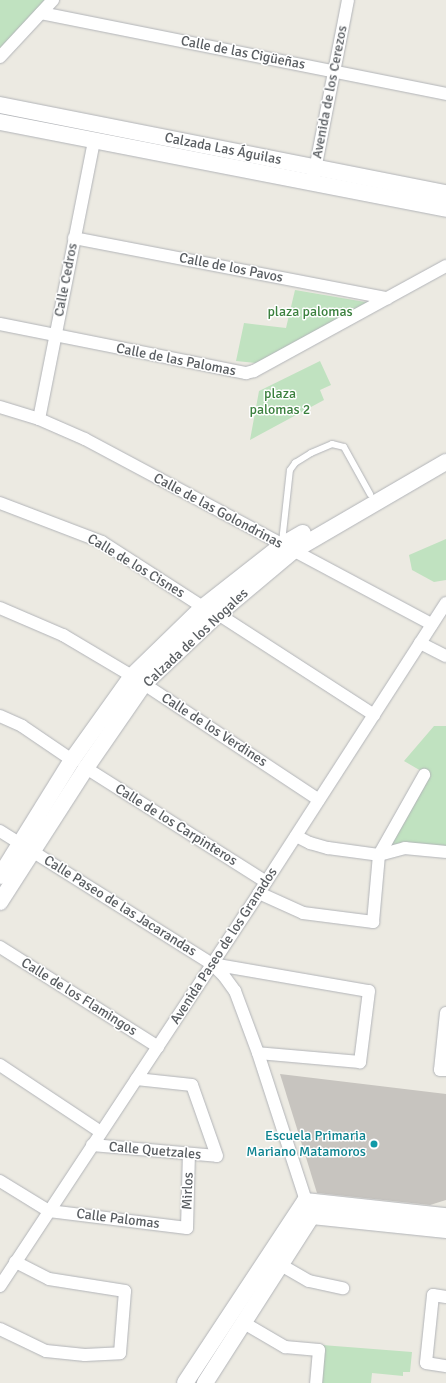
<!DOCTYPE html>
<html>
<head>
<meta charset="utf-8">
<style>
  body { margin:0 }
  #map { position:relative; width:446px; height:1383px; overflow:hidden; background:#eceae2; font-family:Signika,sans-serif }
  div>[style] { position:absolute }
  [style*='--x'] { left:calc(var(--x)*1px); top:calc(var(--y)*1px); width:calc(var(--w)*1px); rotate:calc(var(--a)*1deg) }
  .green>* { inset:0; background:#c0e2c0 }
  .building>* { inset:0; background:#c7c4bf }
  .roads { filter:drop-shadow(0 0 1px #b2b4b8) drop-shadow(0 0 1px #b2b4b8) }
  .lane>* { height:6px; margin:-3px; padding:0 3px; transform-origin:3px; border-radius:3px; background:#fff }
  .street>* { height:12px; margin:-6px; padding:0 6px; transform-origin:6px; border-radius:6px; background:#fff }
  .secondary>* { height:16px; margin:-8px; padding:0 8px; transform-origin:8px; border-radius:8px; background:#fff }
  .dots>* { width:11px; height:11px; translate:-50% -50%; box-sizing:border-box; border:2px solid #fff; border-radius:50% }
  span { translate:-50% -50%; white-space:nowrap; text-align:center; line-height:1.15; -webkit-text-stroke:3px #fff; paint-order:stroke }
  .street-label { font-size:14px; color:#5a5e62 }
  .park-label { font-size:14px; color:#3b803e }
  .culture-label { font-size:14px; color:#0d838f }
  .right { translate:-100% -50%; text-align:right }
</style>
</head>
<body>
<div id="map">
  <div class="green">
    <div style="clip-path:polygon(0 0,48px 0,0 53px)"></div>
    <div style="clip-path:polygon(295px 290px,371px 303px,256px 363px,236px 361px,244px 323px,286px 328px)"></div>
    <div style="clip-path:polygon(320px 361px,331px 385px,320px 390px,324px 400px,250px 440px,259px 391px)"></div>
    <div style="clip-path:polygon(446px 539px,446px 580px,434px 582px,412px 570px,409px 555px)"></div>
    <div style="clip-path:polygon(434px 726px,446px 726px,446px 849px,405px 842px,389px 846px,428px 775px,404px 761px)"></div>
    <div style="clip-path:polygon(322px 1345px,412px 1352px,410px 1372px,403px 1372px,403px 1376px,372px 1373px,371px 1383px,319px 1383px)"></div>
  </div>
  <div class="building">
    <div style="clip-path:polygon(280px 1074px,446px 1094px,446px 1200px,430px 1205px,317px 1193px)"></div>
  </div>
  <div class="roads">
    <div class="lane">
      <div style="--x:282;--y:542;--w:72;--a:-83.7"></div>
      <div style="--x:290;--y:470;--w:9;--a:-54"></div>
      <div style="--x:295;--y:463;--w:19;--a:-32"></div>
      <div style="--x:311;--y:453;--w:23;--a:-23"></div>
      <div style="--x:332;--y:444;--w:12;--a:14"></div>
      <div style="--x:344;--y:447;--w:54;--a:61"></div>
    </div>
    <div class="street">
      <div style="--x:41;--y:13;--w:413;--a:11.3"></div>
      <div style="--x:0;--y:57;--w:78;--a:-47.1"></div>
      <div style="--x:314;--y:175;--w:178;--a:-79"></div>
      <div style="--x:74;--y:238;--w:319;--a:10.9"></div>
      <div style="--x:0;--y:324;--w:251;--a:11.3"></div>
      <div style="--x:246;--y:373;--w:8;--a:-14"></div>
      <div style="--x:254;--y:371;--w:219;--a:-28.7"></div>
      <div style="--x:0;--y:407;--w:41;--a:17.1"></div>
      <div style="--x:39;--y:419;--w:50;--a:23.5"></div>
      <div style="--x:85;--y:439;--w:393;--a:28.1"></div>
      <div style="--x:39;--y:419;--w:283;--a:-78.8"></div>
      <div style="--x:0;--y:503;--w:109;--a:20.9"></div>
      <div style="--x:102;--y:542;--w:120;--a:32.8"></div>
      <div style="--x:0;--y:608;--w:69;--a:23.2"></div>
      <div style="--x:63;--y:635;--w:80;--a:30.7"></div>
      <div style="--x:132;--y:676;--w:224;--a:33.5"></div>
      <div style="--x:218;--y:614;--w:186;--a:32.9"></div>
      <div style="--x:420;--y:643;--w:29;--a:27"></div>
      <div style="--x:0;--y:716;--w:24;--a:24"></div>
      <div style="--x:22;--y:726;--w:60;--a:34.2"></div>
      <div style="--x:86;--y:768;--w:213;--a:32.3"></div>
      <div style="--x:0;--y:831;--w:250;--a:32.1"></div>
      <div style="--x:212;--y:964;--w:17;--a:45"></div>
      <div style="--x:224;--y:976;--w:19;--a:54"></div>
      <div style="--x:235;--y:991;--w:66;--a:69.6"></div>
      <div style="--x:258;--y:1053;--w:162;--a:72"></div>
      <div style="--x:296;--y:836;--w:16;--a:27"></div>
      <div style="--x:310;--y:843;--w:19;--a:16"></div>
      <div style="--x:328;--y:848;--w:51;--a:7.8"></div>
      <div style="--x:379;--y:855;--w:27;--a:-15"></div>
      <div style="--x:405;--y:848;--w:41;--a:5.6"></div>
      <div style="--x:259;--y:893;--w:48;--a:24.4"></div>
      <div style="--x:303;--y:913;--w:71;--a:7.3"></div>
      <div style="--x:373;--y:922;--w:67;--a:-84.9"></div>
      <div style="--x:379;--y:855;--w:92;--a:-60.6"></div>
      <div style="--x:0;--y:947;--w:187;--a:32.3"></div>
      <div style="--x:212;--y:964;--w:159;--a:9.8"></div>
      <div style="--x:369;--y:991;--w:72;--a:97.2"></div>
      <div style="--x:360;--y:1062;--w:102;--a:-175"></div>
      <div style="--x:446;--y:1013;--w:57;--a:96"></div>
      <div style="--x:440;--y:1070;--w:6;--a:0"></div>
      <div style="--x:0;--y:1065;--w:121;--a:33.6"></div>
      <div style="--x:92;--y:1145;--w:125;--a:5"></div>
      <div style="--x:217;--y:1156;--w:75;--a:-109.4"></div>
      <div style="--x:192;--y:1085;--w:56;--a:-173.9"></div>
      <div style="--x:0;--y:1181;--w:57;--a:31.5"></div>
      <div style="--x:49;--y:1211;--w:139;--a:7"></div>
      <div style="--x:187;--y:1228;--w:74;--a:-88.5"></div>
      <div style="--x:281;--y:1265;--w:32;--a:30"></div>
      <div style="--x:309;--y:1281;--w:35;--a:12"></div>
      <div style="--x:0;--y:1286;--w:471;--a:-56.6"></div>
      <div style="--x:259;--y:893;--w:345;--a:-57.2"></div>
      <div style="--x:446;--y:1297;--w:13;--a:-171"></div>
      <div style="--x:433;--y:1295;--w:68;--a:95.9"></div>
      <div style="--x:426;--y:1363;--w:20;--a:9"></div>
      <div style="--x:244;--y:1323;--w:48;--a:30.3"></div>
      <div style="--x:285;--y:1347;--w:34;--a:5"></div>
      <div style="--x:319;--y:1350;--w:33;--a:95"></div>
      <div style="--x:0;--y:1329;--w:51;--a:25.6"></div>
      <div style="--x:46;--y:1351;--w:39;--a:6"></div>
      <div style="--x:85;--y:1355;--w:35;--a:-3"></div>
      <div style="--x:120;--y:1353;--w:62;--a:-85.4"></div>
      <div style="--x:125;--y:1291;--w:77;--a:-171"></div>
      <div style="--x:49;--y:1279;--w:38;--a:-153"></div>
    </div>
    <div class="secondary">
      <div style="--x:0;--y:105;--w:455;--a:11.2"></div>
      <div style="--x:0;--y:122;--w:454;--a:11"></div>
      <div style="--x:0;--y:876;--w:137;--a:-58.2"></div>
      <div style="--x:72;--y:760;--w:103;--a:-54.5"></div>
      <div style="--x:132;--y:676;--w:99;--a:-44.2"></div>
      <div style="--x:203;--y:607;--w:100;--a:-38.1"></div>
      <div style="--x:282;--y:545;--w:24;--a:-30"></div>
      <div style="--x:0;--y:902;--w:159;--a:-57.3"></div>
      <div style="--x:86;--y:768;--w:102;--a:-55.4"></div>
      <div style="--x:144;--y:684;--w:102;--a:-43.4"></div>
      <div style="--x:218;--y:614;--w:98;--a:-40"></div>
      <div style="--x:293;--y:551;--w:177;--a:-30.2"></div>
      <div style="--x:185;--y:1383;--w:218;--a:-56.6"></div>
      <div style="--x:305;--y:1201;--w:142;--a:6.1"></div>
      <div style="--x:205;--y:1383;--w:198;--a:-57.4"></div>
      <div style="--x:312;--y:1216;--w:135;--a:6"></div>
    </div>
  </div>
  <div class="dots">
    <div style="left:374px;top:1144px;background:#0f9aa8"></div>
  </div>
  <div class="street-label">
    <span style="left:243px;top:53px;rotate:11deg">Calle de las Cigüeñas</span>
    <span style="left:330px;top:92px;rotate:-79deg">Avenida de los Cerezos</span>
    <span style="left:223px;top:149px;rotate:11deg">Calzada Las Águilas</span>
    <span style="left:231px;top:268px;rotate:11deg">Calle de los Pavos</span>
    <span style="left:66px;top:280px;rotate:-79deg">Calle Cedros</span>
    <span style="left:176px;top:360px;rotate:11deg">Calle de las Palomas</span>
    <span style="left:218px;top:511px;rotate:28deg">Calle de las Golondrinas</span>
    <span style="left:136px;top:566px;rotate:31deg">Calle de los Cisnes</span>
    <span style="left:196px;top:638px;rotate:-43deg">Calzada de los Nogales</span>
    <span style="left:214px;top:730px;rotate:33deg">Calle de los Verdines</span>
    <span style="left:176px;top:825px;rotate:32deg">Calle de los Carpinteros</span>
    <span style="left:120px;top:906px;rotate:32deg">Calle Paseo de las Jacarandas</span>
    <span style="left:224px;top:946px;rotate:-57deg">Avenida Paseo de los Granados</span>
    <span style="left:79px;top:997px;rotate:32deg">Calle de los Flamingos</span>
    <span style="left:155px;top:1151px;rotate:5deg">Calle Quetzales</span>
    <span style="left:188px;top:1191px;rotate:-88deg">Mirlos</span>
    <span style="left:118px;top:1219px;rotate:7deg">Calle Palomas</span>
  </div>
  <div class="park-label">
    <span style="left:310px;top:312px">plaza palomas</span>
    <span style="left:280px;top:402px">plaza<br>palomas 2</span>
  </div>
  <div class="culture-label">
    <span class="right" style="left:366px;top:1144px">Escuela Primaria<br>Mariano Matamoros</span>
  </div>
</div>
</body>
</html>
